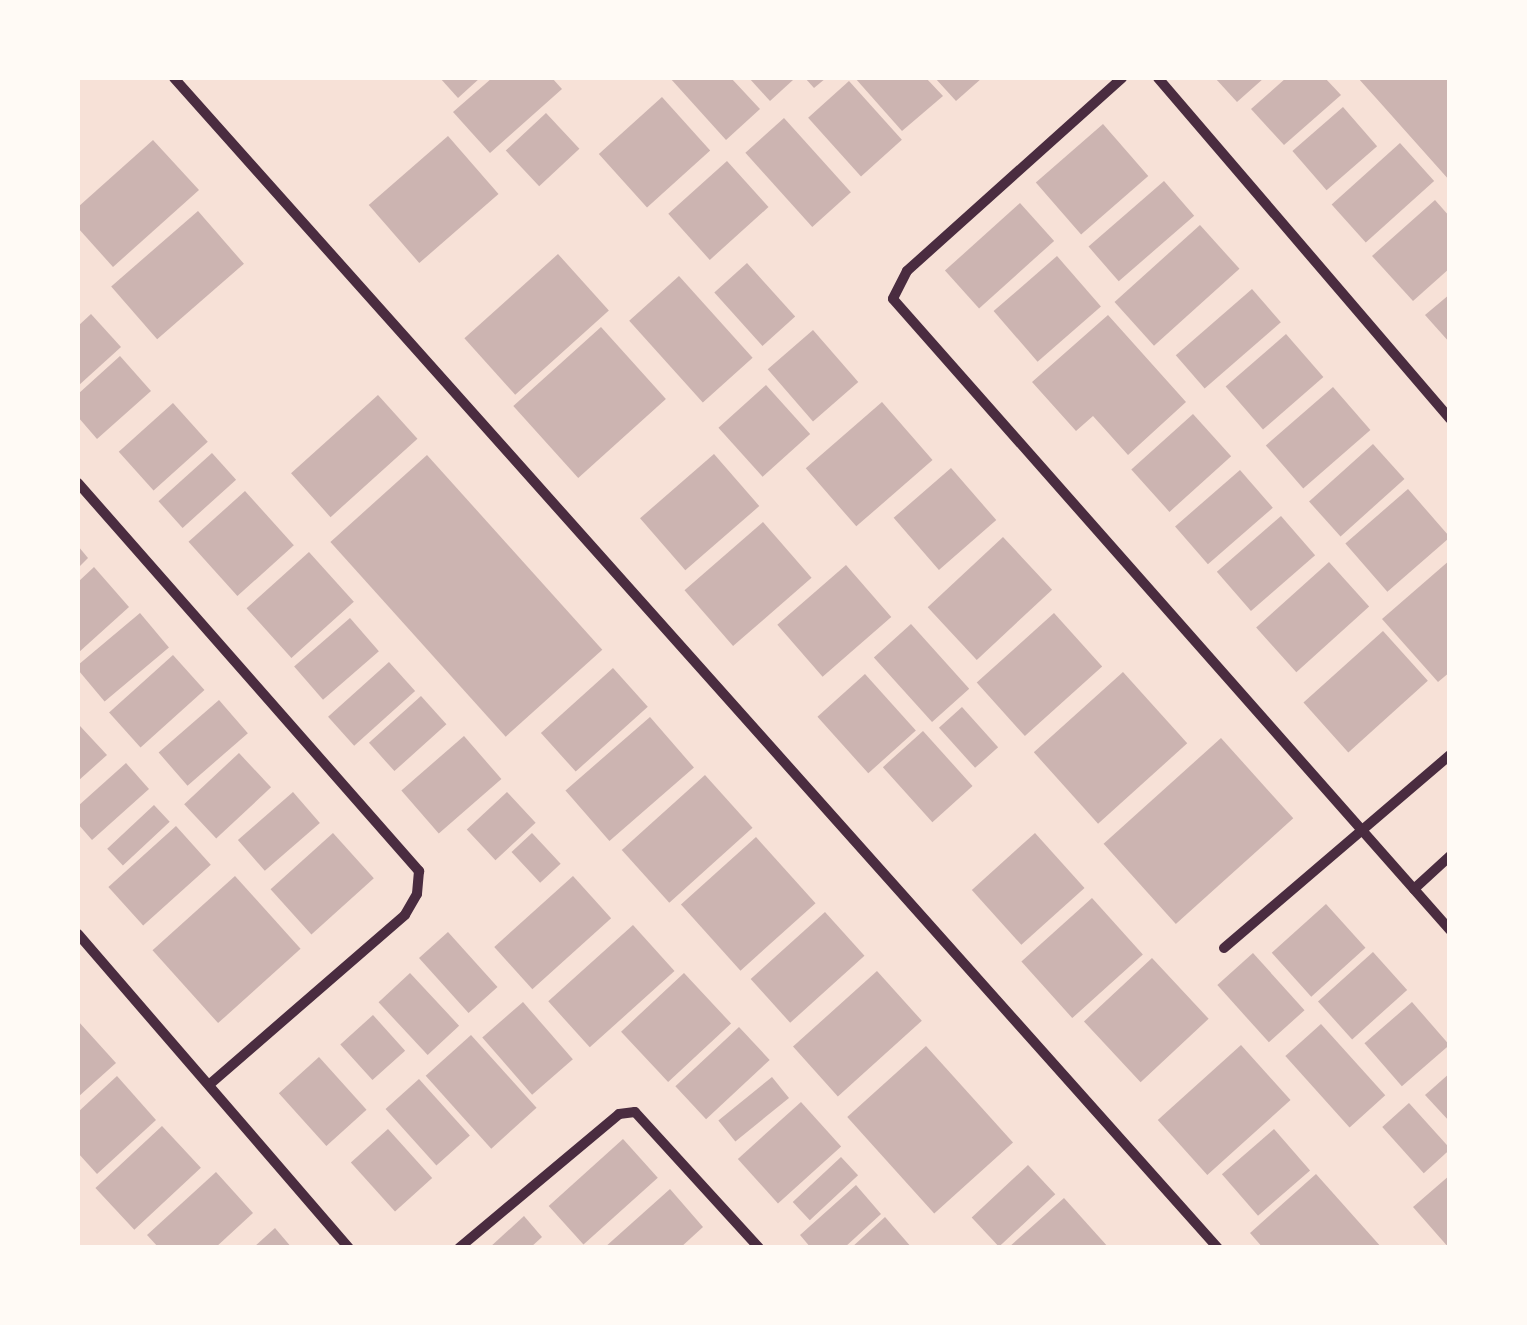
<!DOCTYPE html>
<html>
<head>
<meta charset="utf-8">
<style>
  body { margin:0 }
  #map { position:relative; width:1527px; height:1325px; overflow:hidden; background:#f7e1d7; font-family:Ubuntu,sans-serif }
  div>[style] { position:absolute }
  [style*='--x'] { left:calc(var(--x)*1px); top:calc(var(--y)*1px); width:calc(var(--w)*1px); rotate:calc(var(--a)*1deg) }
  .building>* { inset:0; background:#ccb4b1; transform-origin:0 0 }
  .minor>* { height:10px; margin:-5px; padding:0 5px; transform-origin:5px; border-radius:5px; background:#4a2c40 }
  span { translate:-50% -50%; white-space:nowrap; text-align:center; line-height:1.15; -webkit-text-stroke:8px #fffaf5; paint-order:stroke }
  .frame { position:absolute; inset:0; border:80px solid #fffaf5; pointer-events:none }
</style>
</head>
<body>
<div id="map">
  <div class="building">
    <div style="clip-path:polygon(440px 78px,480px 78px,458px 98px)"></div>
    <div style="clip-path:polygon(492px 78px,552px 78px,562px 89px,490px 153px,453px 112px)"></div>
    <div style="clip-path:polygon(670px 78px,731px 78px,760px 109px,726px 140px)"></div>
    <div style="clip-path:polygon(749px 78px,790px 78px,793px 80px,770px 101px)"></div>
    <div style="clip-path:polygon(805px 78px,826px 78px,814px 88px)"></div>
    <div style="clip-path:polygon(855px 78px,926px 78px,943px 96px,902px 131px)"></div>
    <div style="clip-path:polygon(935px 78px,982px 78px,956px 101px)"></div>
    <div style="clip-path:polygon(1215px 78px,1264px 78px,1237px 102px)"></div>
    <div style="clip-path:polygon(1286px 78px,1325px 78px,1341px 95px,1284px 145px,1251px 109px)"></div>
    <div style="clip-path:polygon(1358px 78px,1450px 78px,1450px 181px,1376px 98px)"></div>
    <div style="left:849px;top:81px;width:79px;height:55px;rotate:48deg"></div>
    <div style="left:662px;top:97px;width:72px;height:85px;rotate:48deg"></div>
    <div style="left:1343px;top:107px;width:52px;height:67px;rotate:49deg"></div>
    <div style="left:546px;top:113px;width:49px;height:55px;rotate:47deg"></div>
    <div style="left:784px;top:118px;width:100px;height:52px;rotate:48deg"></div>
    <div style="left:1103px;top:124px;width:69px;height:89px;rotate:49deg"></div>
    <div style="left:448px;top:136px;width:77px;height:105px;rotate:49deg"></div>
    <div style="clip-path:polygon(153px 140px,199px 190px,113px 267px,78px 228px,78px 207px)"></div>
    <div style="left:1400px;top:143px;width:51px;height:92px;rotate:48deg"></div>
    <div style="left:727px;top:161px;width:62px;height:79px;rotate:48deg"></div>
    <div style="left:1164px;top:181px;width:46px;height:100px;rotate:49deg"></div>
    <div style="clip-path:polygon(1435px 200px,1450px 217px,1450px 268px,1413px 301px,1372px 256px)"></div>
    <div style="left:1020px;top:203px;width:51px;height:101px;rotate:48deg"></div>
    <div style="left:198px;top:211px;width:70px;height:115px;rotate:49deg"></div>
    <div style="left:1200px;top:225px;width:59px;height:115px;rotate:48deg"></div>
    <div style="left:558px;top:254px;width:76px;height:126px;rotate:48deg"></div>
    <div style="left:1057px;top:256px;width:67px;height:84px;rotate:49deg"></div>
    <div style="left:747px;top:263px;width:72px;height:44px;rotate:48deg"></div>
    <div style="left:679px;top:276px;width:110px;height:67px;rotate:48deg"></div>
    <div style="left:1252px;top:289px;width:44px;height:101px;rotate:49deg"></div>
    <div style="clip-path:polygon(1450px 294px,1450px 343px,1425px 315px)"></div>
    <div style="clip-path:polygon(91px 314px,121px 347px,78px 386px,78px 326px)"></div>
    <div style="clip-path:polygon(1108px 315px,1186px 402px,1128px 455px,1093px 416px,1076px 431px,1032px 382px)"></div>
    <div style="left:601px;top:327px;width:97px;height:118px;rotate:48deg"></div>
    <div style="left:813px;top:330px;width:69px;height:60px;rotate:49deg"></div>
    <div style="left:1286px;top:334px;width:57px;height:80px;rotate:49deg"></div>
    <div style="clip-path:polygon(120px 356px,151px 391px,97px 439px,78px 417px,78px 394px)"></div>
    <div style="left:766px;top:385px;width:66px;height:64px;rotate:48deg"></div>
    <div style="left:1333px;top:387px;width:57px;height:89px;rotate:49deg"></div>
    <div style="left:378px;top:395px;width:59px;height:117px;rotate:48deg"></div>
    <div style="left:882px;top:402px;width:77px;height:101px;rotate:49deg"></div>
    <div style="left:173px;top:403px;width:52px;height:73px;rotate:48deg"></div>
    <div style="left:1193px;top:414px;width:57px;height:83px;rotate:48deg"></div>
    <div style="left:1373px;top:444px;width:47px;height:86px;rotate:48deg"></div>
    <div style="left:212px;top:453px;width:36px;height:72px;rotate:48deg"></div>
    <div style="left:714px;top:454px;width:69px;height:98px;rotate:49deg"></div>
    <div style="left:427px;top:455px;width:262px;height:130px;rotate:48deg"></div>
    <div style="left:951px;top:468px;width:69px;height:76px;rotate:49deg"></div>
    <div style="left:1240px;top:470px;width:50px;height:86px;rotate:49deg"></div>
    <div style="left:1408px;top:489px;width:64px;height:83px;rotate:49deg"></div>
    <div style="left:245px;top:491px;width:73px;height:76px;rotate:48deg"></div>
    <div style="left:1281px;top:516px;width:52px;height:85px;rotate:49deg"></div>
    <div style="left:763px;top:522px;width:74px;height:104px;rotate:49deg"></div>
    <div style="left:1003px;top:537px;width:72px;height:103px;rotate:47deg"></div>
    <div style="clip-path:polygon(78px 546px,88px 558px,78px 568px)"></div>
    <div style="left:309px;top:552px;width:67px;height:84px;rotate:48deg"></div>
    <div style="clip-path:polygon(1450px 560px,1450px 672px,1438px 682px,1382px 619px)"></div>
    <div style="left:1329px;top:562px;width:60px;height:98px;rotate:48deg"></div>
    <div style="left:846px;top:565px;width:69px;height:91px;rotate:49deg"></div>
    <div style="clip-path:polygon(94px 567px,129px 607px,78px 653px,78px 582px)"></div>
    <div style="left:140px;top:613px;width:45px;height:84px;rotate:50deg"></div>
    <div style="left:1054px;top:613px;width:72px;height:104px;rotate:48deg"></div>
    <div style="left:350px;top:618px;width:44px;height:74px;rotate:49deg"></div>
    <div style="left:911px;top:624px;width:87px;height:50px;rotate:48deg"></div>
    <div style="left:1383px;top:631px;width:67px;height:107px;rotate:48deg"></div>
    <div style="left:173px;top:655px;width:47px;height:86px;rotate:48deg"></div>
    <div style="left:389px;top:662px;width:39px;height:82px;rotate:48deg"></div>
    <div style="left:613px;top:668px;width:52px;height:97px;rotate:48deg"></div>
    <div style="left:1123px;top:672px;width:96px;height:120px;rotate:48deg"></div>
    <div style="left:865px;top:674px;width:76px;height:64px;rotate:48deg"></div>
    <div style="left:421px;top:696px;width:38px;height:70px;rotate:48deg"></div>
    <div style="left:219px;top:700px;width:44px;height:80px;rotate:49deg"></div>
    <div style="left:962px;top:707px;width:54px;height:31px;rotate:48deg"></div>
    <div style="left:650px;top:717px;width:67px;height:112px;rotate:49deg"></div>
    <div style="clip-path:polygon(80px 726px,107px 755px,78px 781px,78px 728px)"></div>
    <div style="left:923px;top:731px;width:74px;height:54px;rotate:48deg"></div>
    <div style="left:464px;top:736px;width:57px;height:83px;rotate:49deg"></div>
    <div style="left:1221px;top:738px;width:108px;height:158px;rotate:48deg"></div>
    <div style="left:239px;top:753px;width:47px;height:75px;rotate:47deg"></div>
    <div style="clip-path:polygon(126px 763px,149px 789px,92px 840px,78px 824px,78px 806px)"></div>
    <div style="left:705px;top:775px;width:71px;height:112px;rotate:48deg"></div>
    <div style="left:293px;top:792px;width:41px;height:73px;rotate:49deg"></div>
    <div style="left:507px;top:792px;width:42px;height:55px;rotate:47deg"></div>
    <div style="left:154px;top:805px;width:23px;height:64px;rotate:47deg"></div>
    <div style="left:176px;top:826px;width:52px;height:91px;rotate:48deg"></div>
    <div style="left:333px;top:833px;width:61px;height:84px;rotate:48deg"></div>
    <div style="left:532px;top:833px;width:42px;height:28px;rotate:47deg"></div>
    <div style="left:1035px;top:833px;width:74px;height:85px;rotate:48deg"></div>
    <div style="left:756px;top:837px;width:89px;height:101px;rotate:48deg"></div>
    <div style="left:235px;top:876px;width:98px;height:111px;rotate:48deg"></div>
    <div style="left:573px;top:876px;width:57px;height:106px;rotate:48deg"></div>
    <div style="left:1092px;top:898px;width:76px;height:95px;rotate:48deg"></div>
    <div style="left:1326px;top:904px;width:59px;height:73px;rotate:48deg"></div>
    <div style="left:825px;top:912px;width:59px;height:100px;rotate:48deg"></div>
    <div style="left:633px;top:925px;width:62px;height:114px;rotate:48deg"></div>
    <div style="left:448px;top:932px;width:74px;height:39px;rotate:48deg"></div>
    <div style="left:1373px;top:952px;width:51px;height:74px;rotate:48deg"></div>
    <div style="left:1253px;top:953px;width:77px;height:48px;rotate:48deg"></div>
    <div style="left:1152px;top:958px;width:83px;height:93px;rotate:47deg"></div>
    <div style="left:877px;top:971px;width:67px;height:113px;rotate:48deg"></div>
    <div style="left:410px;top:973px;width:72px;height:43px;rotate:47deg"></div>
    <div style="left:684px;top:973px;width:69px;height:86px;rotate:47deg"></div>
    <div style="left:523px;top:1002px;width:76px;height:54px;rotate:49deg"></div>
    <div style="left:1412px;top:1002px;width:57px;height:63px;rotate:49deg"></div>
    <div style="left:373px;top:1015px;width:48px;height:44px;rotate:48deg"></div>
    <div style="clip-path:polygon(78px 1021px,116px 1063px,78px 1097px)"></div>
    <div style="left:1321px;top:1024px;width:96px;height:48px;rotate:48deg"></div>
    <div style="left:739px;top:1027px;width:45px;height:87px;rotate:47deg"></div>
    <div style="left:471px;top:1035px;width:98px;height:61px;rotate:48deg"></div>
    <div style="left:1241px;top:1045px;width:74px;height:112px;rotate:48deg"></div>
    <div style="left:926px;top:1046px;width:130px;height:106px;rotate:48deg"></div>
    <div style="left:319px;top:1057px;width:71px;height:54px;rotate:48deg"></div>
    <div style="clip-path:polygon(1450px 1073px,1450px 1122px,1425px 1095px)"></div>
    <div style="clip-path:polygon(117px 1076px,156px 1120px,97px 1174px,78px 1153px,78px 1112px)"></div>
    <div style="left:772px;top:1077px;width:27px;height:69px;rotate:51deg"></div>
    <div style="left:419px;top:1079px;width:76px;height:45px;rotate:48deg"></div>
    <div style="left:801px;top:1102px;width:60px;height:85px;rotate:48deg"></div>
    <div style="left:1409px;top:1103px;width:62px;height:36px;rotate:48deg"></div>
    <div style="left:162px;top:1126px;width:57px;height:91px;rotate:47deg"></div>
    <div style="left:388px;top:1129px;width:66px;height:50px;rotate:48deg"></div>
    <div style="left:1274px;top:1129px;width:55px;height:69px;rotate:49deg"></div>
    <div style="left:623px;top:1139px;width:52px;height:100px;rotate:48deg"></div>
    <div style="left:841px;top:1157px;width:25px;height:66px;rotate:47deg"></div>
    <div style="left:1028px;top:1165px;width:40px;height:77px;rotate:47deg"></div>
    <div style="clip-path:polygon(216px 1172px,253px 1213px,215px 1248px,159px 1248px,147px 1235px)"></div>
    <div style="clip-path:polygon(1316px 1174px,1382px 1248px,1263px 1248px,1250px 1233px)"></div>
    <div style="clip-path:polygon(1450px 1175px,1450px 1248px,1449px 1248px,1413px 1207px)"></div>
    <div style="clip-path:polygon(856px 1185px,881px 1214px,844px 1248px,811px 1248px,800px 1235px)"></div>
    <div style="clip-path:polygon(670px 1189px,703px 1227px,680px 1248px,604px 1248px)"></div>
    <div style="clip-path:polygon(1064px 1198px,1109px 1248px,1008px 1248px)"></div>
    <div style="clip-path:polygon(524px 1216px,542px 1237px,530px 1248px,489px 1248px)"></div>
    <div style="clip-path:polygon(885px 1217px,912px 1248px,851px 1248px)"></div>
    <div style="clip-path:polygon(275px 1228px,292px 1248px,253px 1248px)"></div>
  </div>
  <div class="minor">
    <div style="--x:174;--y:78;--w:1568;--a:48.26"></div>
    <div style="--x:1122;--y:78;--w:289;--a:138.1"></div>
    <div style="--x:907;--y:271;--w:31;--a:117"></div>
    <div style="--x:893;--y:299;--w:842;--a:48.56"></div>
    <div style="--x:1158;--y:78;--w:449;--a:49.4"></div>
    <div style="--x:78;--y:483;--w:517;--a:48.69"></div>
    <div style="--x:419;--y:871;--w:23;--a:95"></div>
    <div style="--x:417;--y:894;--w:24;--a:120"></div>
    <div style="--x:405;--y:915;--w:258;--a:139.1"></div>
    <div style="--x:1414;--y:889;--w:49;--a:-42.5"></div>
    <div style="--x:78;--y:934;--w:415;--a:49.2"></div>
    <div style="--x:1224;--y:948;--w:297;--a:-40.5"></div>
    <div style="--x:459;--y:1248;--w:209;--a:-39.9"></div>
    <div style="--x:619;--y:1114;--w:16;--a:-7"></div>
    <div style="--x:635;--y:1112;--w:184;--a:47.6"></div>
  </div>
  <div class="frame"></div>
</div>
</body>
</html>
